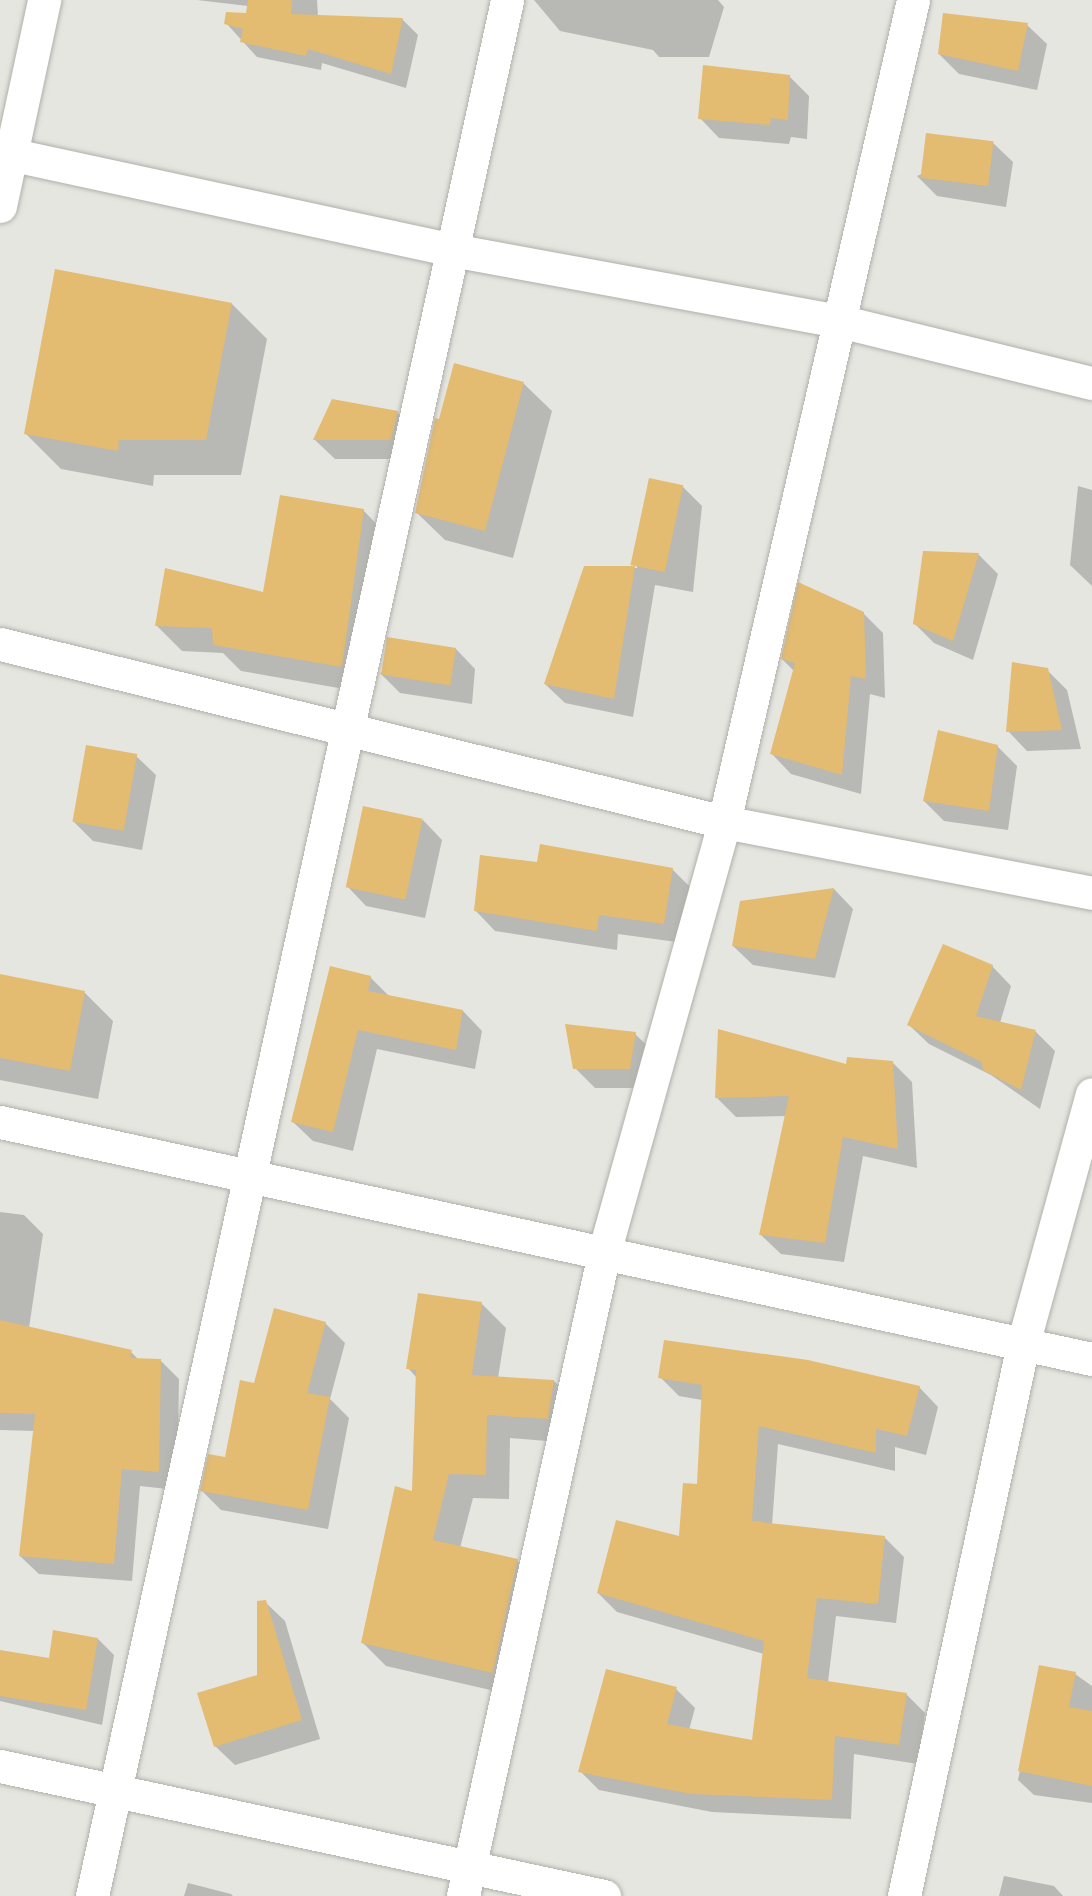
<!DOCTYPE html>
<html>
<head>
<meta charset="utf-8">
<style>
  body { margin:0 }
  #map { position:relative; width:1092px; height:1896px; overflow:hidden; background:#e6e6e1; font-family:"Nunito Sans",sans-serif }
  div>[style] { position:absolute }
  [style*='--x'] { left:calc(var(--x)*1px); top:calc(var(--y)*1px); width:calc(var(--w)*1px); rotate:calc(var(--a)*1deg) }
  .shadow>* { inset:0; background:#0003 }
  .building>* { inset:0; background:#e3bb71; transform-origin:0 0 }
  .roads { filter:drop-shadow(0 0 2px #b0b0ab) drop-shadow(0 0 2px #b0b0ab) }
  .street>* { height:33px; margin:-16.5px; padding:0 16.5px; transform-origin:16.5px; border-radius:16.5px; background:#fff }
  span { translate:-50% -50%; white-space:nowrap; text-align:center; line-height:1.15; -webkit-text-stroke:5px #e6e6e1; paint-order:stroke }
</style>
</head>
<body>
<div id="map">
  <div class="shadow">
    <div style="clip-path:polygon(197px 0,317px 0,318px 17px,402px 19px,418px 35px,406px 88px,322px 63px,321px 70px,257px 57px,226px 23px,247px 15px,248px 6px)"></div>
    <div style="clip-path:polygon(534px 0,718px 0,724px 7px,709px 57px,659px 57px,653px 50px,560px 31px)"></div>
    <div style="clip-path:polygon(1027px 25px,1047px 44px,1037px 90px,959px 74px,939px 54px)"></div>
    <div style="clip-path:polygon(789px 76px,809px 96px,807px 139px,791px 137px,789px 144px,719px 138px,700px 118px)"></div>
    <div style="clip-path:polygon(993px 143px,1013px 162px,1006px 207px,937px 196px,917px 176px)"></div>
    <div style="clip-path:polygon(232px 304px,267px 339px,241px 475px,154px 475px,153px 486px,61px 469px,25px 433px)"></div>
    <div style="clip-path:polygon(523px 383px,552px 411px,513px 558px,445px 540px,416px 512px,440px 420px)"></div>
    <div style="clip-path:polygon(397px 412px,417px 432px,411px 459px,335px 459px,315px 440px)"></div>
    <div style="clip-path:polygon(650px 480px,682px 486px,702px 506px,693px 592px,655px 585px,633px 717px,565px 703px,545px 684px,585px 568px,637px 568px)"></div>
    <div style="clip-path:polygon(1078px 486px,1092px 490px,1092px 586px,1070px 565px)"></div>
    <div style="clip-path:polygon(363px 510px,389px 537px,367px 693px,241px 671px,223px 653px,182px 651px,156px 625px,265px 594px)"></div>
    <div style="clip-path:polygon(924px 553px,979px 555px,998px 574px,973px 660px,934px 643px,915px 624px)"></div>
    <div style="clip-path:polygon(863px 613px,883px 633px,885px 698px,870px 694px,861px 794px,791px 774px,772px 754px,794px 671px,782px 659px)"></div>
    <div style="clip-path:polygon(456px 649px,475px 669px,472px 704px,400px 693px,380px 673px)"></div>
    <div style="clip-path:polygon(1047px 670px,1067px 690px,1081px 749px,1027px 751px,1008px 731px)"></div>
    <div style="clip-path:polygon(997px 746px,1017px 766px,1008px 830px,944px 821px,924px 801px)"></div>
    <div style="clip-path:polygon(136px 756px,156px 775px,142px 850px,93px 841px,73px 821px)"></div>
    <div style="clip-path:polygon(423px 820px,442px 840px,425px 918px,366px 906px,347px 886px)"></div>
    <div style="clip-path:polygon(539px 863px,672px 869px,692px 889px,684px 943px,618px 934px,617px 950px,495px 931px,476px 911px)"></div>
    <div style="clip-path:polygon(834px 889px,853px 909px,835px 978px,753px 965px,733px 946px)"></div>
    <div style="clip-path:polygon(992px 966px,1011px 986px,1000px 1023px,1036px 1032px,1055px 1051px,1040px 1109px,991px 1075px,929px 1044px,909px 1025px)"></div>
    <div style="clip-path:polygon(0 976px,84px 992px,113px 1021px,98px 1099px,0 1080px)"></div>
    <div style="clip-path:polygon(370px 977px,390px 997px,463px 1011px,482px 1031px,475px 1069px,377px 1049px,353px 1151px,313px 1141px,293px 1122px)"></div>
    <div style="clip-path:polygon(635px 1034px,655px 1053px,650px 1088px,595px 1088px,575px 1068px)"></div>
    <div style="clip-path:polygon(892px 1062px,912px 1082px,917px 1168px,863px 1156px,844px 1262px,781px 1254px,761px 1235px,787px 1116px,736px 1117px,717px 1098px,848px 1066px)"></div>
    <div style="clip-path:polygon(0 1212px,24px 1215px,43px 1234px,29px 1328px,131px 1352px,139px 1360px,160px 1360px,179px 1379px,177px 1490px,140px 1486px,132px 1581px,39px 1574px,20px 1556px,35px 1431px,0 1430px)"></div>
    <div style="clip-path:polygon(482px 1304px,506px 1328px,498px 1378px,554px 1381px,578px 1405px,572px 1443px,510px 1438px,509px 1499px,473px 1498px,460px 1548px,517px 1561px,541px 1585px,516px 1696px,386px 1666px,362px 1642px,414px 1493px,417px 1378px,408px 1368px)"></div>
    <div style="clip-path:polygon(325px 1323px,345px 1343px,330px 1399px,349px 1418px,328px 1529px,221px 1510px,201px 1490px,226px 1458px,256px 1384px)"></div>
    <div style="clip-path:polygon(660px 1377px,919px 1387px,938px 1407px,926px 1455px,895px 1447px,895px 1471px,778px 1444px,772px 1525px,885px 1538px,904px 1557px,896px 1623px,836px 1616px,828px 1682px,906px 1694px,925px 1713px,918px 1764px,854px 1754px,851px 1819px,712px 1812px,599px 1790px,580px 1771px,676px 1689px,695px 1708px,689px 1730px,754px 1741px,764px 1654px,617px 1612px,598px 1593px,680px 1538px,698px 1486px,702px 1400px,679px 1396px)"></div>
    <div style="clip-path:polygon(265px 1602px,285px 1621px,320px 1739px,235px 1765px,215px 1746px,258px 1676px)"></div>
    <div style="clip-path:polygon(98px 1639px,114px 1655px,102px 1725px,0 1701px,0 1651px,50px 1659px)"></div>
    <div style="clip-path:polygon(1040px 1667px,1075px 1674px,1092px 1686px,1092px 1803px,1034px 1795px,1018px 1780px)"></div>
    <div style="clip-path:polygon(1004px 1876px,1054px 1886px,1063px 1896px,999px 1896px)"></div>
    <div style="clip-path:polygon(188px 1883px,231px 1894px,233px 1896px,184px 1896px)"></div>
  </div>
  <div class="building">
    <div style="clip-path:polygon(248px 0,292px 0,291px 14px,403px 18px,391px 74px,308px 49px,306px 56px,240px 42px,243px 29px,224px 24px,226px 12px,246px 13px)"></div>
    <div style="clip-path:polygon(943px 13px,1028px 23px,1018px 71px,938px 54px)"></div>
    <div style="clip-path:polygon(703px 65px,790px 75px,788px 120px,771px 118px,770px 125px,698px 119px)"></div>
    <div style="left:926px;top:133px;width:68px;height:45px;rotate:7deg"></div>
    <div style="clip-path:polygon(55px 269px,232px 303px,206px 440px,119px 440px,118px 451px,24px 434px)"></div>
    <div style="clip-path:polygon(454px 363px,524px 382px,485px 531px,415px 513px,435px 418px,439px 419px)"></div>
    <div style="clip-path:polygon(332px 399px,398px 411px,391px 440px,313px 440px)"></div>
    <div style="left:649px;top:478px;width:35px;height:89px;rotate:12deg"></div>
    <div style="clip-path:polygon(280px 495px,364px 509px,342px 667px,213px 645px,212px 628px,155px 626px,165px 568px,263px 592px)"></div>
    <div style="clip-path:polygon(923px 551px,979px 553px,953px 641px,913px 624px)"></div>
    <div style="clip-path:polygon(584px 566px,635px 566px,614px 699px,544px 684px)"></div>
    <div style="clip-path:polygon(798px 582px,864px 612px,866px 679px,851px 676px,842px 775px,770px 754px,795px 663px,781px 659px)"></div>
    <div style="left:387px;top:637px;width:70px;height:38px;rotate:9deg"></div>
    <div style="clip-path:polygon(1012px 662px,1048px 668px,1062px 730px,1006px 732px)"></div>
    <div style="clip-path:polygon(938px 730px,998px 745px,989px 811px,923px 801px)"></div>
    <div style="left:86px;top:745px;width:52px;height:78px;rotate:10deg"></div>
    <div style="left:363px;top:806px;width:61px;height:83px;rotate:12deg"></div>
    <div style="clip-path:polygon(540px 844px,673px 868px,664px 924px,599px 915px,597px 931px,474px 911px,480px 855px,537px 862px)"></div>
    <div style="clip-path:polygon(834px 888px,815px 959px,732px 946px,740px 901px)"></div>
    <div style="clip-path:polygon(943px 944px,993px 965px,976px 1016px,1036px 1030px,1021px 1090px,983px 1070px,982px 1062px,907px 1025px)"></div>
    <div style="clip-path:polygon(330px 966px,371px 976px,368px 991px,463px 1010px,456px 1050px,358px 1030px,333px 1132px,291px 1122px)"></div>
    <div style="clip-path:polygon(0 974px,85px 991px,70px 1071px,0 1058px)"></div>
    <div style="clip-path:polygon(565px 1024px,636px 1032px,630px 1069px,573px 1069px)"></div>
    <div style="clip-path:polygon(718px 1029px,846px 1064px,847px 1057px,893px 1061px,898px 1149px,843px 1137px,825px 1243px,759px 1235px,789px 1096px,715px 1098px)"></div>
    <div style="clip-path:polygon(418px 1293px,482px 1302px,472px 1375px,554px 1380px,548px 1419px,487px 1415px,486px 1475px,449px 1474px,433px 1540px,518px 1559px,493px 1673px,361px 1643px,395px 1486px,412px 1491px,416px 1370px,406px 1369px)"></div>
    <div style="clip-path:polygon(274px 1308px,326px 1322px,307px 1393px,330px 1397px,308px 1510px,200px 1491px,208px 1454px,225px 1457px,240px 1380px,254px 1383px)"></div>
    <div style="clip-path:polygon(0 1320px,132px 1350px,130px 1358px,161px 1359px,159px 1472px,122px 1469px,114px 1564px,19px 1556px,35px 1414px,0 1413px)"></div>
    <div style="clip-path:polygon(664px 1340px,808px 1360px,920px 1386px,907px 1436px,876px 1429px,876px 1453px,759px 1426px,752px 1521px,885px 1536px,878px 1604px,817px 1598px,807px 1678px,907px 1693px,899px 1745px,835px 1736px,832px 1800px,691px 1794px,578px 1772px,606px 1669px,677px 1687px,667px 1724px,752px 1740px,764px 1641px,597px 1593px,616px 1520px,679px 1536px,683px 1483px,697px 1484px,702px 1385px,658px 1378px)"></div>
    <div style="clip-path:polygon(266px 1600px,302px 1720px,214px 1747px,197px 1693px,257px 1675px,257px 1601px)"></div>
    <div style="clip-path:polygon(53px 1630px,98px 1638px,86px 1710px,0 1696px,0 1650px,49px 1658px)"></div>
    <div style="clip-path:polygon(1039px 1665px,1076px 1672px,1069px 1707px,1092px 1711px,1092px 1786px,1018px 1771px)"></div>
  </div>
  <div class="roads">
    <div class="street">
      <div style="--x:0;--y:152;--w:463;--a:12.2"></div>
      <div style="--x:452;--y:250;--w:393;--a:10.4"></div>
      <div style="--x:839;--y:321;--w:260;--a:13.8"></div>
      <div style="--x:0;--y:206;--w:211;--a:-77.9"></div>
      <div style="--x:0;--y:644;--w:746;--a:13.81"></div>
      <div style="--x:724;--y:822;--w:375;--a:10.9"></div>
      <div style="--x:0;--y:1122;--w:1117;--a:12.25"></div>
      <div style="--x:0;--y:1766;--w:618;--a:12.15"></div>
      <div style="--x:92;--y:1896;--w:1941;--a:-77.65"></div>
      <div style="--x:463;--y:1896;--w:658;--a:-77.63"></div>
      <div style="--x:604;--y:1253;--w:447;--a:-74.4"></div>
      <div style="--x:724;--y:822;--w:843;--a:-77.05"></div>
      <div style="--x:904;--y:1896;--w:565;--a:-77.83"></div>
      <div style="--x:1023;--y:1344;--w:259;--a:-74.6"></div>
    </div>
  </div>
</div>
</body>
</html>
